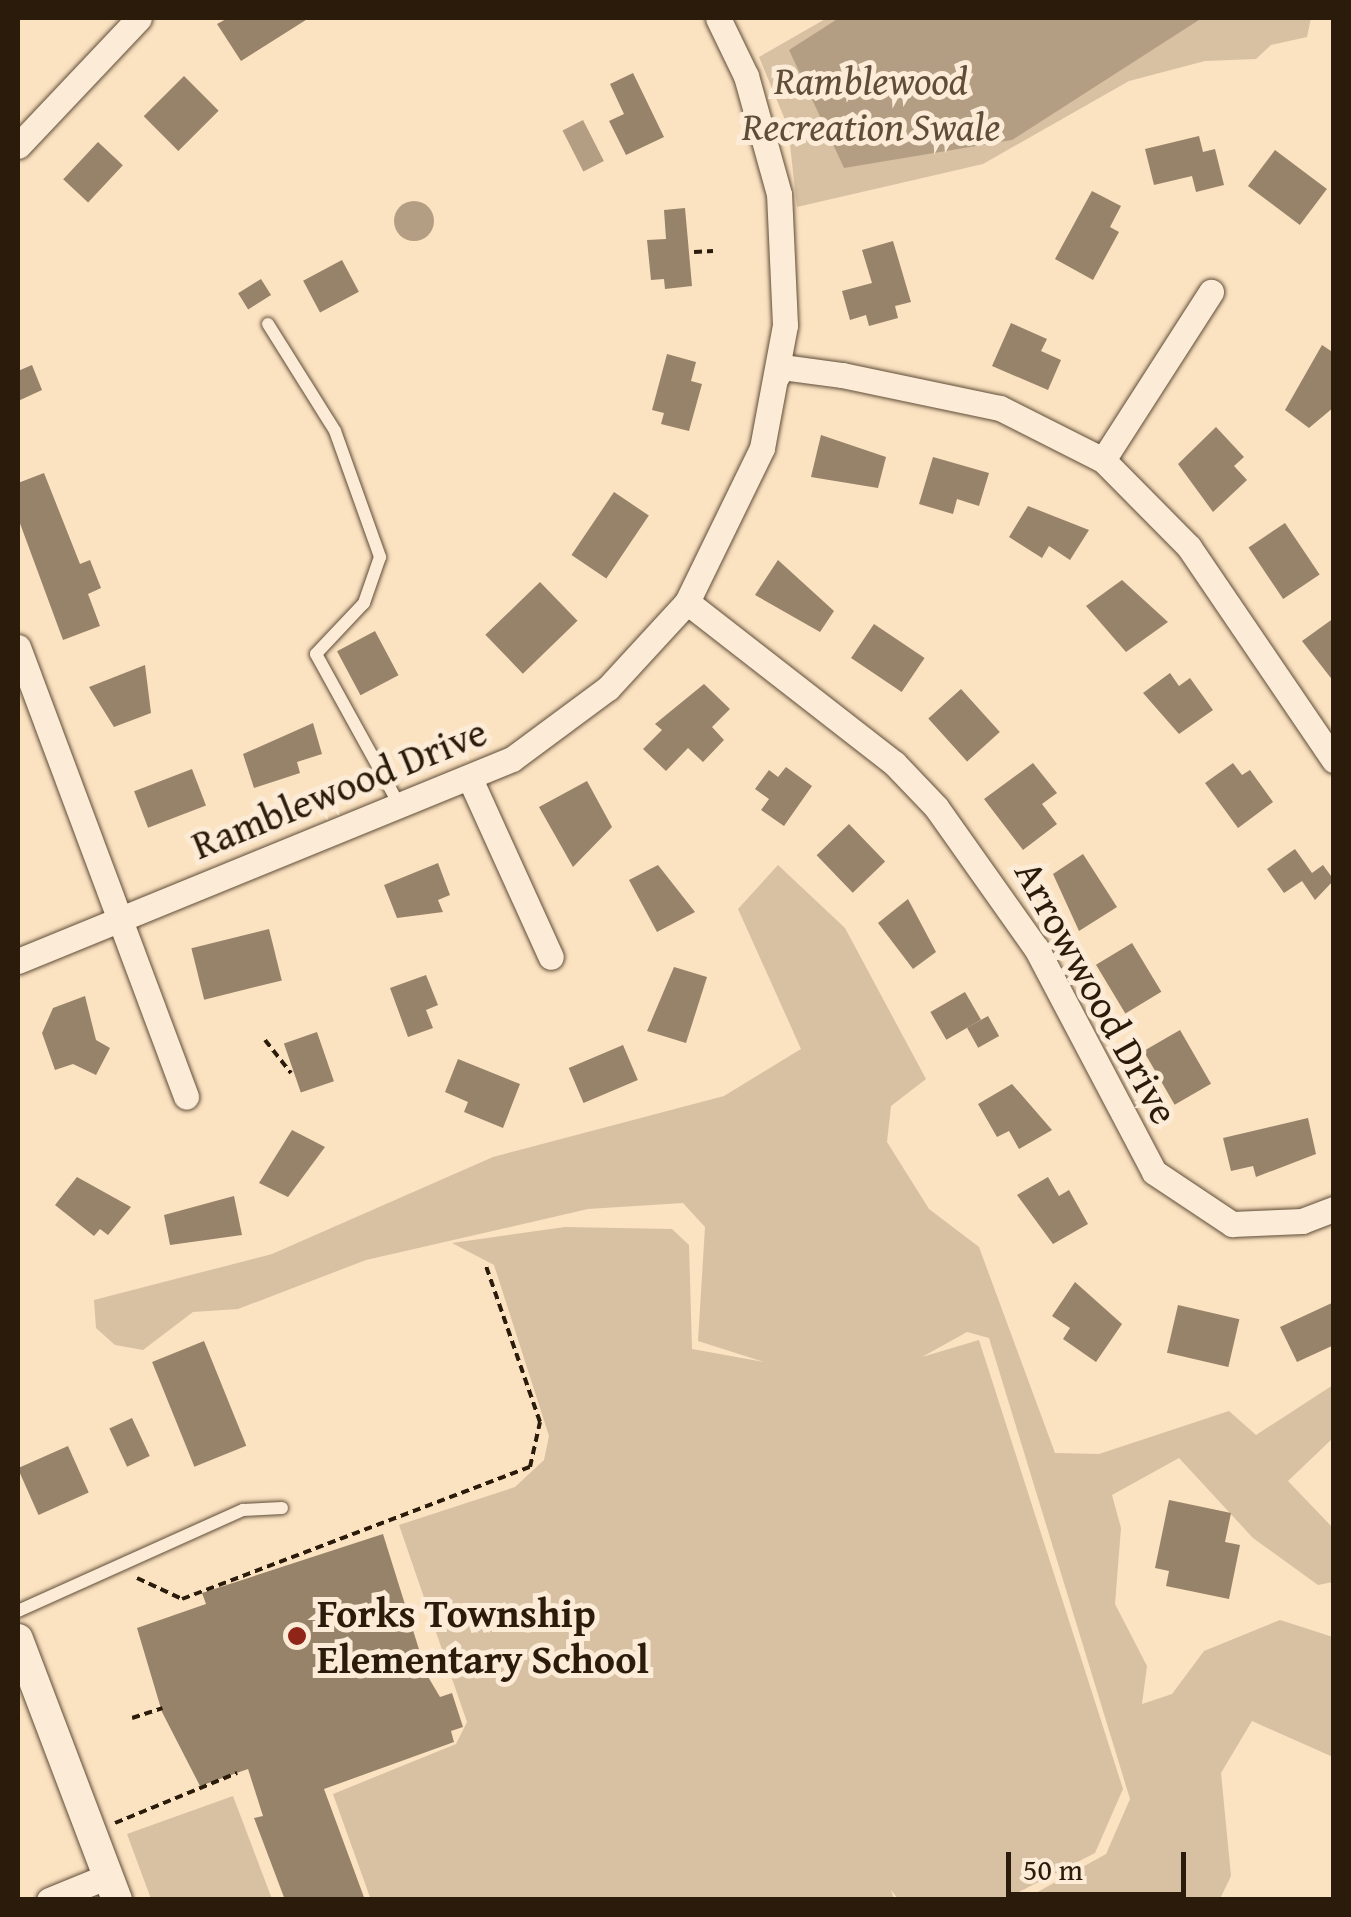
<!DOCTYPE html>
<html>
<head>
<meta charset="utf-8">
<style>
  body { margin:0 }
  #map { position:relative; width:1351px; height:1917px; overflow:hidden; background:#fbe2c1; font-family:"Gentium Book Plus",serif }
  div>[style] { position:absolute }
  [style*='--x'] { left:calc(var(--x)*1px); top:calc(var(--y)*1px); width:calc(var(--w)*1px); rotate:calc(var(--a)*1deg) }
  .green>* { inset:0; background:#d8c0a2 }
  .water>* { inset:0; background:#b49e83; transform-origin:0 0 }
  .round { border-radius:50% }
  .building>* { inset:0; background:#97826a; transform-origin:0 0 }
  .path>* { height:4px; margin-top:-2px; transform-origin:0; background:repeating-linear-gradient(90deg,#2b1b0b 0 8px,transparent 0 13px) }
  .roads { filter:drop-shadow(0 0 2px #5f4d38) drop-shadow(0 0 2px #5f4d38) }
  .service>* { height:12px; margin:-6px; padding:0 6px; transform-origin:6px; border-radius:6px; background:#fcecd7 }
  .minor>* { height:25px; margin:-12.5px; padding:0 12.5px; transform-origin:12.5px; border-radius:12.5px; background:#fcecd7 }
  .tertiary>* { height:30px; margin:-15px; padding:0 15px; transform-origin:15px; border-radius:15px; background:#fcecd7 }
  .dots>* { width:28px; height:28px; translate:-50% -50%; box-sizing:border-box; border:5px solid #fcecd7; border-radius:50% }
  span { translate:-50% -50%; white-space:nowrap; text-align:center; line-height:1.15; -webkit-text-stroke:10px #fcecd7; paint-order:stroke }
  .park-label { font-size:40px; color:#5f4d38; font-style:italic }
  .street-label { font-size:40px; color:#2b1b0b }
  .poi-label { font-size:40px; color:#2b1b0b; font-weight:700 }
  .left { translate:0 -50%; text-align:left }
  .frame { position:absolute; inset:0; border:20px solid #2b1b0b; pointer-events:none }
  .scale { position:absolute; left:1006px; top:1852px; width:180px; height:45px; box-sizing:border-box; border:5px solid #2b1b0b; border-top:0; padding-left:12px; font-size:30px; line-height:35px; white-space:nowrap; color:#2b1b0b; -webkit-text-stroke:8px #fcecd7; paint-order:stroke }
</style>
</head>
<body>
<div id="map">
  <div class="green">
    <div style="clip-path:polygon(827px 18px,1311px 18px,1307px 37px,1271px 45px,1256px 59px,1205px 61px,1129px 81px,983px 164px,797px 207px,788px 127px,759px 57px)"></div>
    <div style="clip-path:polygon(778px 865px,845px 928px,926px 1079px,891px 1106px,887px 1142px,929px 1209px,979px 1247px,1055px 1453px,1099px 1454px,1229px 1411px,1256px 1435px,1333px 1385px,1333px 1438px,1288px 1481px,1333px 1528px,1333px 1582px,1318px 1585px,1253px 1538px,1179px 1458px,1112px 1495px,1121px 1528px,1115px 1604px,1147px 1666px,1142px 1704px,1172px 1694px,1204px 1651px,1280px 1620px,1333px 1637px,1333px 1757px,1252px 1721px,1221px 1773px,1231px 1876px,1220px 1899px,1025px 1899px,1106px 1854px,1130px 1799px,989px 1338px,967px 1332px,922px 1357px,979px 1340px,1123px 1789px,1095px 1853px,1005px 1899px,898px 1899px,891px 1890px,894px 1899px,371px 1900px,333px 1794px,456px 1744px,467px 1722px,399px 1525px,515px 1487px,544px 1460px,549px 1436px,494px 1265px,452px 1243px,565px 1227px,672px 1229px,689px 1245px,692px 1349px,764px 1362px,698px 1341px,705px 1227px,683px 1203px,588px 1209px,366px 1260px,238px 1309px,193px 1312px,143px 1350px,115px 1345px,96px 1328px,94px 1300px,272px 1254px,493px 1157px,724px 1096px,801px 1049px,738px 909px)"></div>
    <div style="clip-path:polygon(233px 1796px,272px 1899px,151px 1899px,127px 1834px)"></div>
  </div>
  <div class="water">
    <div style="clip-path:polygon(839px 18px,1202px 18px,1012px 140px,844px 168px,789px 50px)"></div>
    <div style="left:583px;top:120px;width:46px;height:23px;rotate:63deg"></div>
    <div class="round" style="left:394px;top:201px;width:40px;height:40px"></div>
  </div>
  <div class="building">
    <div style="clip-path:polygon(228px 18px,309px 18px,241px 61px,217px 24px)"></div>
    <div style="clip-path:polygon(633px 73px,664px 137px,626px 155px,609px 121px,624px 114px,610px 84px)"></div>
    <div style="left:184px;top:76px;width:49px;height:57px;rotate:45deg"></div>
    <div style="clip-path:polygon(1199px 136px,1203px 152px,1215px 149px,1224px 185px,1196px 192px,1192px 176px,1154px 185px,1145px 149px)"></div>
    <div style="left:98px;top:142px;width:34px;height:51px;rotate:43deg"></div>
    <div style="left:1275px;top:150px;width:65px;height:45px;rotate:37deg"></div>
    <div style="clip-path:polygon(1092px 191px,1121px 206px,1110px 227px,1119px 232px,1093px 280px,1055px 259px)"></div>
    <div style="clip-path:polygon(685px 208px,692px 286px,665px 289px,664px 279px,651px 280px,647px 240px,666px 239px,664px 210px)"></div>
    <div style="clip-path:polygon(893px 241px,911px 302px,895px 306px,898px 318px,869px 326px,866px 315px,850px 320px,842px 291px,872px 283px,862px 250px)"></div>
    <div style="left:342px;top:260px;width:36px;height:44px;rotate:62deg"></div>
    <div style="left:261px;top:279px;width:19px;height:27px;rotate:58deg"></div>
    <div style="clip-path:polygon(1011px 323px,1047px 339px,1041px 351px,1061px 360px,1048px 390px,992px 366px)"></div>
    <div style="clip-path:polygon(1322px 345px,1334px 353px,1334px 407px,1309px 428px,1285px 410px)"></div>
    <div style="clip-path:polygon(667px 354px,696px 362px,691px 381px,702px 384px,689px 431px,661px 424px,664px 413px,652px 410px)"></div>
    <div style="clip-path:polygon(32px 365px,42px 390px,18px 401px,18px 371px)"></div>
    <div style="clip-path:polygon(1216px 427px,1244px 457px,1234px 466px,1247px 480px,1213px 512px,1178px 464px)"></div>
    <div style="clip-path:polygon(821px 435px,886px 457px,878px 488px,811px 477px)"></div>
    <div style="clip-path:polygon(933px 457px,989px 473px,979px 506px,957px 499px,953px 514px,919px 504px)"></div>
    <div style="clip-path:polygon(44px 473px,80px 564px,90px 560px,101px 588px,88px 594px,100px 626px,63px 640px,18px 518px,18px 483px)"></div>
    <div style="left:614px;top:492px;width:42px;height:76px;rotate:34deg"></div>
    <div style="clip-path:polygon(1028px 506px,1089px 530px,1070px 560px,1049px 546px,1042px 558px,1009px 537px)"></div>
    <div style="left:1285px;top:523px;width:62px;height:44px;rotate:56deg"></div>
    <div style="clip-path:polygon(778px 560px,834px 611px,820px 632px,755px 595px)"></div>
    <div style="clip-path:polygon(1122px 580px,1168px 622px,1126px 652px,1086px 606px)"></div>
    <div style="left:540px;top:582px;width:54px;height:76px;rotate:46deg"></div>
    <div style="clip-path:polygon(1334px 618px,1334px 682px,1302px 641px)"></div>
    <div style="left:874px;top:624px;width:61px;height:41px;rotate:34deg"></div>
    <div style="left:375px;top:631px;width:50px;height:43px;rotate:62deg"></div>
    <div style="clip-path:polygon(145px 665px,151px 713px,114px 727px,89px 687px)"></div>
    <div style="clip-path:polygon(1170px 673px,1179px 686px,1190px 678px,1213px 710px,1179px 734px,1143px 693px)"></div>
    <div style="clip-path:polygon(704px 684px,730px 709px,712px 727px,724px 740px,703px 762px,688px 748px,666px 771px,643px 749px,662px 730px,655px 724px)"></div>
    <div style="left:961px;top:689px;width:58px;height:44px;rotate:48deg"></div>
    <div style="clip-path:polygon(313px 723px,322px 754px,297px 762px,300px 773px,254px 788px,243px 754px)"></div>
    <div style="clip-path:polygon(1033px 763px,1057px 793px,1042px 804px,1057px 824px,1023px 850px,984px 799px)"></div>
    <div style="clip-path:polygon(1233px 763px,1242px 775px,1250px 770px,1273px 802px,1238px 828px,1205px 783px)"></div>
    <div style="clip-path:polygon(786px 767px,812px 786px,784px 826px,761px 810px,769px 799px,755px 789px,769px 770px,778px 777px)"></div>
    <div style="left:192px;top:769px;width:39px;height:62px;rotate:69deg"></div>
    <div style="clip-path:polygon(587px 781px,612px 827px,573px 867px,539px 807px)"></div>
    <div style="left:849px;top:824px;width:52px;height:45px;rotate:46deg"></div>
    <div style="clip-path:polygon(1295px 849px,1312px 873px,1323px 865px,1334px 880px,1315px 900px,1302px 881px,1284px 893px,1267px 869px)"></div>
    <div style="clip-path:polygon(1083px 854px,1117px 907px,1079px 931px,1053px 874px)"></div>
    <div style="clip-path:polygon(438px 863px,450px 895px,438px 900px,443px 912px,397px 918px,384px 885px)"></div>
    <div style="clip-path:polygon(658px 865px,695px 912px,657px 932px,629px 880px)"></div>
    <div style="clip-path:polygon(908px 899px,936px 952px,913px 969px,878px 923px)"></div>
    <div style="left:269px;top:929px;width:53px;height:80px;rotate:76deg"></div>
    <div style="left:1132px;top:943px;width:57px;height:42px;rotate:59deg"></div>
    <div style="clip-path:polygon(674px 967px,707px 977px,686px 1043px,647px 1031px)"></div>
    <div style="clip-path:polygon(426px 975px,438px 1005px,426px 1010px,433px 1028px,408px 1037px,390px 988px)"></div>
    <div style="left:965px;top:992px;width:32px;height:40px;rotate:60deg"></div>
    <div style="clip-path:polygon(85px 996px,96px 1040px,110px 1048px,96px 1075px,73px 1064px,55px 1070px,42px 1033px,53px 1008px)"></div>
    <div style="left:988px;top:1016px;width:23px;height:24px;rotate:61deg"></div>
    <div style="left:1180px;top:1030px;width:62px;height:42px;rotate:60deg"></div>
    <div style="left:317px;top:1032px;width:52px;height:35px;rotate:71deg"></div>
    <div style="left:623px;top:1045px;width:38px;height:59px;rotate:67deg"></div>
    <div style="clip-path:polygon(458px 1059px,520px 1084px,503px 1128px,464px 1112px,468px 1102px,445px 1092px)"></div>
    <div style="clip-path:polygon(1012px 1084px,1052px 1130px,1019px 1149px,1009px 1131px,997px 1137px,978px 1104px)"></div>
    <div style="clip-path:polygon(1308px 1118px,1316px 1154px,1256px 1177px,1253px 1166px,1231px 1171px,1223px 1138px)"></div>
    <div style="clip-path:polygon(292px 1130px,325px 1147px,288px 1197px,259px 1183px)"></div>
    <div style="clip-path:polygon(77px 1177px,131px 1207px,108px 1235px,100px 1229px,94px 1236px,55px 1205px)"></div>
    <div style="clip-path:polygon(1048px 1177px,1059px 1196px,1069px 1190px,1088px 1224px,1053px 1244px,1017px 1195px)"></div>
    <div style="clip-path:polygon(234px 1196px,242px 1235px,170px 1245px,164px 1215px)"></div>
    <div style="clip-path:polygon(1075px 1282px,1122px 1324px,1096px 1362px,1063px 1339px,1070px 1328px,1052px 1316px)"></div>
    <div style="clip-path:polygon(1334px 1302px,1334px 1345px,1297px 1362px,1280px 1327px)"></div>
    <div style="left:1178px;top:1305px;width:63px;height:49px;rotate:13deg"></div>
    <div style="left:204px;top:1341px;width:113px;height:56px;rotate:68deg"></div>
    <div style="left:132px;top:1418px;width:42px;height:25px;rotate:65deg"></div>
    <div style="left:68px;top:1446px;width:51px;height:55px;rotate:66deg"></div>
    <div style="clip-path:polygon(1169px 1500px,1231px 1513px,1225px 1542px,1240px 1545px,1229px 1599px,1166px 1586px,1169px 1571px,1155px 1568px)"></div>
    <div style="clip-path:polygon(383px 1534px,427px 1675px,440px 1697px,452px 1693px,463px 1727px,451px 1731px,454px 1742px,324px 1789px,365px 1900px,285px 1900px,254px 1818px,263px 1816px,248px 1769px,200px 1786px,162px 1712px,137px 1628px,206px 1604px,202px 1593px)"></div>
  </div>
  <div class="path">
    <div style="--x:694;--y:252;--w:19;--a:-3"></div>
    <div style="--x:265;--y:1040;--w:42;--a:51.8"></div>
    <div style="--x:137;--y:1578;--w:50;--a:25"></div>
    <div style="--x:182;--y:1599;--w:372;--a:-20.8"></div>
    <div style="--x:530;--y:1467;--w:46;--a:-77.5"></div>
    <div style="--x:540;--y:1422;--w:165;--a:-109.1"></div>
    <div style="--x:132;--y:1718;--w:32;--a:-18"></div>
    <div style="--x:115;--y:1823;--w:132;--a:-22.3"></div>
  </div>
  <div class="roads">
    <div class="service">
      <div style="--x:268;--y:324;--w:126;--a:57.9"></div>
      <div style="--x:335;--y:431;--w:134;--a:70.3"></div>
      <div style="--x:380;--y:557;--w:49;--a:109.2"></div>
      <div style="--x:364;--y:603;--w:70;--a:133.3"></div>
      <div style="--x:316;--y:654;--w:176;--a:61.1"></div>
      <div style="--x:18;--y:1611;--w:247;--a:-24.2"></div>
      <div style="--x:243;--y:1510;--w:39;--a:-3"></div>
    </div>
    <div class="minor">
      <div style="--x:18;--y:146;--w:176;--a:-46.6"></div>
      <div style="--x:777;--y:376;--w:10;--a:-61"></div>
      <div style="--x:782;--y:367;--w:61;--a:7.6"></div>
      <div style="--x:842;--y:375;--w:161;--a:11.8"></div>
      <div style="--x:1000;--y:408;--w:115;--a:26.8"></div>
      <div style="--x:1103;--y:460;--w:122;--a:45.3"></div>
      <div style="--x:1189;--y:547;--w:258;--a:55.8"></div>
      <div style="--x:1103;--y:460;--w:200;--a:-57.3"></div>
      <div style="--x:687;--y:602;--w:262;--a:37.9"></div>
      <div style="--x:894;--y:763;--w:61;--a:46.3"></div>
      <div style="--x:936;--y:807;--w:173;--a:54.7"></div>
      <div style="--x:1036;--y:948;--w:253;--a:62.2"></div>
      <div style="--x:1154;--y:1172;--w:94;--a:33.7"></div>
      <div style="--x:1232;--y:1224;--w:70;--a:-2.5"></div>
      <div style="--x:1302;--y:1221;--w:34;--a:-21"></div>
      <div style="--x:18;--y:647;--w:480;--a:69.5"></div>
      <div style="--x:471;--y:781;--w:193;--a:65.6"></div>
      <div style="--x:18;--y:961;--w:534;--a:-22.24"></div>
      <div style="--x:512;--y:759;--w:119;--a:-36.5"></div>
      <div style="--x:608;--y:688;--w:117;--a:-47.4"></div>
      <div style="--x:687;--y:602;--w:171;--a:-64"></div>
      <div style="--x:762;--y:448;--w:125;--a:-79.4"></div>
      <div style="--x:785;--y:325;--w:131;--a:-92.6"></div>
      <div style="--x:779;--y:194;--w:123;--a:-105.6"></div>
      <div style="--x:746;--y:76;--w:64;--a:-115.8"></div>
      <div style="--x:49;--y:1900;--w:64;--a:-22.1"></div>
    </div>
    <div class="tertiary">
      <div style="--x:18;--y:1639;--w:279;--a:69.2"></div>
    </div>
  </div>
  <div class="dots">
    <div style="left:297px;top:1636px;background:#8f2418"></div>
  </div>
  <div class="park-label">
    <span style="left:871px;top:103px">Ramblewood<br>Recreation Swale</span>
  </div>
  <div class="street-label">
    <span style="left:339px;top:788px;rotate:-22deg">Ramblewood Drive</span>
    <span style="left:1097px;top:992px;rotate:61deg">Arrowwood Drive</span>
  </div>
  <div class="poi-label">
    <span class="left" style="left:317px;top:1636px">Forks Township<br>Elementary School</span>
  </div>
  <div class="frame"></div>
  <div class="scale">50 m</div>
</div>
</body>
</html>
